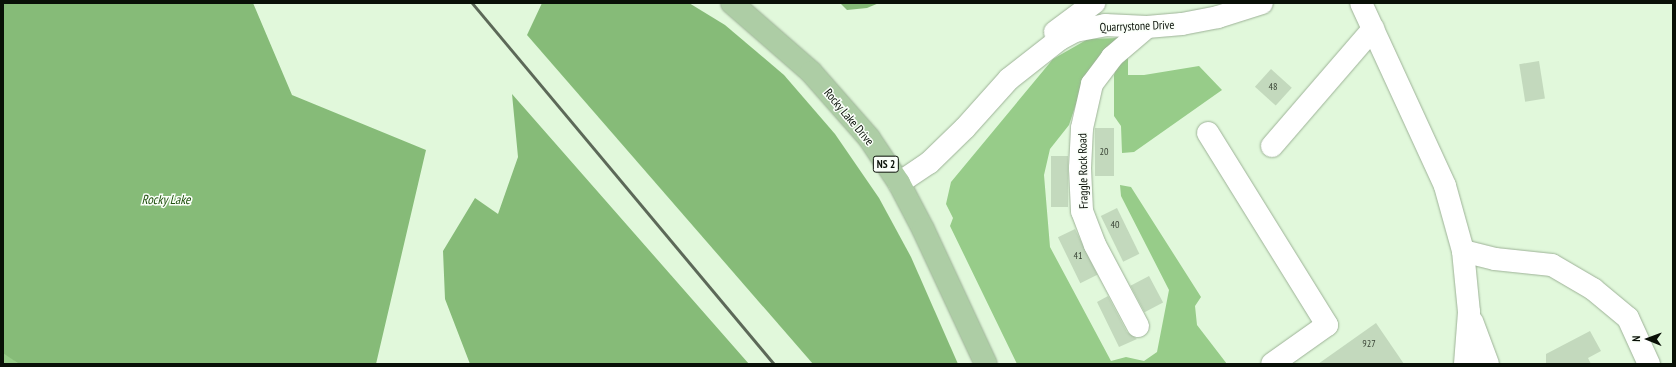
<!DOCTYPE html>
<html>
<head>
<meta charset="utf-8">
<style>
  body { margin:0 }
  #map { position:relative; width:1676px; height:367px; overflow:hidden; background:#e1f8db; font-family:"PT Sans Narrow",sans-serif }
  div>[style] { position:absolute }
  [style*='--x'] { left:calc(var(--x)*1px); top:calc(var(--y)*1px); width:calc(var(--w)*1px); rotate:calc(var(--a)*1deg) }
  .forest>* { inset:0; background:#97cc89 }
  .water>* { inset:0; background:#86bb78 }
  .building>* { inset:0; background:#c3d9bd; transform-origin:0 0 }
  .roads { filter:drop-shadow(0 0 1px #9db297) drop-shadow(0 0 1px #9db297) }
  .minor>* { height:22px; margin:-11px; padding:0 11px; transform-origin:11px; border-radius:11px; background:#fff }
  .major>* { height:22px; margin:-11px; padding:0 11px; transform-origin:11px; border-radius:11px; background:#adcda5 }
  .rail>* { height:3px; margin:-1.5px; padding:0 1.5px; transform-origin:1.5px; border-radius:1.5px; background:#5c6958 }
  span { translate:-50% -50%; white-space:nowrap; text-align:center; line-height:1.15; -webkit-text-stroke:3px #fafff9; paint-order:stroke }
  .number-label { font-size:10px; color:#384234 }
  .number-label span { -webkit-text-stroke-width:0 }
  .shield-label span { padding:1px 3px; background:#fafff9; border:1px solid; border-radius:3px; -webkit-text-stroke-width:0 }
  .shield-label { font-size:11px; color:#091007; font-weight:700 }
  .street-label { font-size:12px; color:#091007 }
  .water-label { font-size:13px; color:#1f510d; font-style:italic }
  .frame { position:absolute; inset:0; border:4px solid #091007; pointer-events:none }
  .north { position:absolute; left:1628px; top:319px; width:40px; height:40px; -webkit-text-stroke:3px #fafff9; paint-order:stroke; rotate:271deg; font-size:11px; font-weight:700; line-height:16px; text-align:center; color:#091007 }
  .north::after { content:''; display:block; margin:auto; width:14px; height:18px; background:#091007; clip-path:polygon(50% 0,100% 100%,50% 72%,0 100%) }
</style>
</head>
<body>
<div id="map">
  <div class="forest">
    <div style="clip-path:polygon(1118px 38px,1079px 95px,1069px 125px,1050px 149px,1044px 175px,1050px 247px,1111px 361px,1126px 357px,1144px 361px,1157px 352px,1169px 290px,1121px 196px,1120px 185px,1131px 187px,1201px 297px,1195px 306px,1197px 325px,1227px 364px,1017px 364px,950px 226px,953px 218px,946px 204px,951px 182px,1053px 59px,1088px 39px)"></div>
    <div style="clip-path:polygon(1128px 58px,1128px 75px,1144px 75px,1199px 66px,1222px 90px,1134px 152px,1122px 153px,1121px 126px,1114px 116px,1114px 75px,1118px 63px)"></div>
    <div style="clip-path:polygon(4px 352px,19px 364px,3px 364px)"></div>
  </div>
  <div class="water">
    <div style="clip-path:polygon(3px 3px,253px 3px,292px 95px,426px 150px,376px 364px,19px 364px,3px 353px)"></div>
    <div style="clip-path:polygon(542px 3px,689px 3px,725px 25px,784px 75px,835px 134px,879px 198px,911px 257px,958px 364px,813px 364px,527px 35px)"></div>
    <div style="clip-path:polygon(840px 3px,879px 3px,867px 8px,847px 10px)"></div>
    <div style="clip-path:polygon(512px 94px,749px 364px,470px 364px,445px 299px,443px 251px,475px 198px,498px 214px,518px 157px)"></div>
  </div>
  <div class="building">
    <div style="left:1539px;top:61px;width:38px;height:20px;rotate:81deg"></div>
    <div style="left:1271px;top:69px;width:28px;height:24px;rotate:42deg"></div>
    <div style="left:1095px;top:128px;width:19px;height:48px"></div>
    <div style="left:1051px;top:156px;width:17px;height:51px"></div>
    <div style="left:1117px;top:208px;width:51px;height:18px;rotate:64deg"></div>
    <div style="left:1075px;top:229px;width:51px;height:19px;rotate:64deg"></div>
    <div style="left:1149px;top:276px;width:30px;height:21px;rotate:62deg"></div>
    <div style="clip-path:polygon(1108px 296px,1127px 332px,1137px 339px,1119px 347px,1097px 302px)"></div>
    <div style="clip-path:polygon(1376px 323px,1404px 364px,1318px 364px)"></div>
    <div style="clip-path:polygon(1590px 331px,1601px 351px,1588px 358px,1591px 364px,1546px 364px,1546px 354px)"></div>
  </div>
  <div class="roads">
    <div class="minor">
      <div style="--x:1361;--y:3;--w:201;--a:65.3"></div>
      <div style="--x:1445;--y:186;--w:67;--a:74.5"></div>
      <div style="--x:1463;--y:251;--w:61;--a:84.4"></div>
      <div style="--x:1469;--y:312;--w:52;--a:94.4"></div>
      <div style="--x:1055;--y:32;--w:49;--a:-36.6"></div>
      <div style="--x:1208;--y:133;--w:226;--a:58.2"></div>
      <div style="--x:1327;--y:325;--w:67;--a:144.7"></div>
      <div style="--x:1272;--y:146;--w:155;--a:-49.2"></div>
      <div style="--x:899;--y:183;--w:36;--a:-34"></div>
      <div style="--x:929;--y:163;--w:50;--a:-44.2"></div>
      <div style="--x:965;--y:128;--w:66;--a:-48.1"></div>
      <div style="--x:1009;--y:79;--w:65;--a:-38.1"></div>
      <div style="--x:1060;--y:39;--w:17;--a:-28"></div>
      <div style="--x:1075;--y:31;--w:31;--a:-11"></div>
      <div style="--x:1105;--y:25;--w:42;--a:2.7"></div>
      <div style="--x:1147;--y:27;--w:35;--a:-5"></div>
      <div style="--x:1182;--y:24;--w:37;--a:-11"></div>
      <div style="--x:1218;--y:17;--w:46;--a:-17.7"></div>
      <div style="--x:1463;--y:251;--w:33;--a:14"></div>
      <div style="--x:1495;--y:259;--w:57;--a:6"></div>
      <div style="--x:1552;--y:265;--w:48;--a:30.3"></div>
      <div style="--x:1593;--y:289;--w:45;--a:39.6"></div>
      <div style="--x:1628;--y:318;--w:51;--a:65.5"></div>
      <div style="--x:1472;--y:321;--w:46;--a:69.6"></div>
      <div style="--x:1138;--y:326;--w:92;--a:-118"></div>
      <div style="--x:1095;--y:245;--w:36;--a:-111"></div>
      <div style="--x:1082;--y:211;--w:43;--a:-92.7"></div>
      <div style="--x:1080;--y:168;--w:40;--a:-87.1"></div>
      <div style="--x:1082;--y:128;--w:45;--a:-77.2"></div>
      <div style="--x:1092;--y:84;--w:34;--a:-53"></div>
      <div style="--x:1112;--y:57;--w:46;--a:-40.6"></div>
    </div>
    <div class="major">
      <div style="--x:732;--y:3;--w:105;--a:41.1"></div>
      <div style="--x:811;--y:72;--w:88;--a:48.7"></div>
      <div style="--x:869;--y:138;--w:54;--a:56.3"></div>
      <div style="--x:899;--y:183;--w:52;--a:62.4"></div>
      <div style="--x:923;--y:229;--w:149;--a:65"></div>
    </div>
  </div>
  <div class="rail">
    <div style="--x:472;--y:3;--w:471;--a:50.1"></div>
  </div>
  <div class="number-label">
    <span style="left:1273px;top:87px">48</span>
    <span style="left:1104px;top:152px">20</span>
    <span style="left:1115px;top:225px">40</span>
    <span style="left:1078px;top:256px">41</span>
    <span style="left:1369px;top:344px">927</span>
  </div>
  <div class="shield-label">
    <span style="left:886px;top:164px">NS 2</span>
  </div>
  <div class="street-label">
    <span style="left:1137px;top:26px;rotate:-2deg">Quarrystone Drive</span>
    <span style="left:849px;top:117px;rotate:50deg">Rocky Lake Drive</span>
    <span style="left:1083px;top:171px;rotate:-91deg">Fraggle Rock Road</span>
  </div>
  <div class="water-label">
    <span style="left:166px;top:200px">Rocky Lake</span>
  </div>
  <div class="frame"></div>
  <div class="north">N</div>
</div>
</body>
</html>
